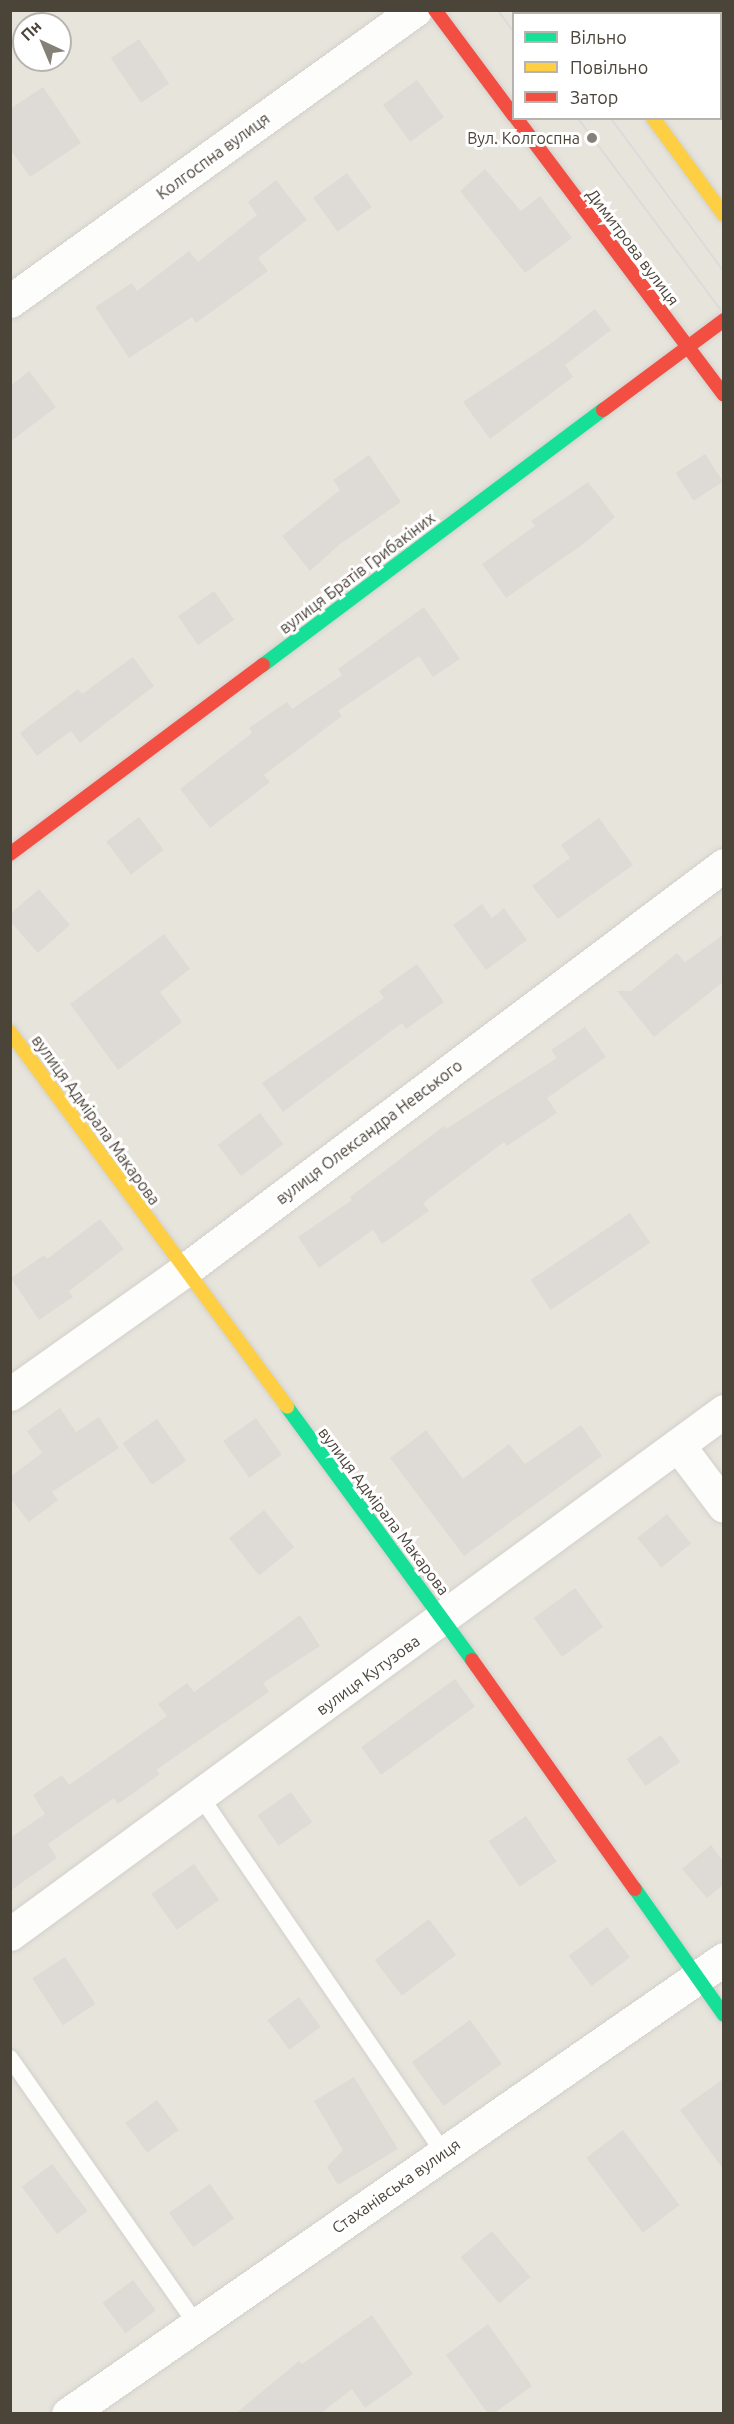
<!DOCTYPE html>
<html>
<head>
<meta charset="utf-8">
<style>
  body { margin:0 }
  #map { position:relative; width:734px; height:2424px; overflow:hidden; background:#f4f2ee; font-family:Ubuntu,sans-serif }
  div>[style] { position:absolute }
  [style*='--x'] { left:calc(var(--x)*1px); top:calc(var(--y)*1px); width:calc(var(--w)*1px); rotate:calc(var(--a)*1deg) }
  .residential>* { inset:0; background:#e7e4dc }
  .building>* { inset:0; background:#dedbd6; transform-origin:0 0 }
  .path>* { height:4px; margin-top:-2px; transform-origin:0; background:repeating-linear-gradient(90deg,#d3d2cc 0 3px,transparent 0 6px) }
  .roads { filter:drop-shadow(0 0 2px #d2d0cb) drop-shadow(0 0 2px #d2d0cb) }
  .lane>* { height:16px; margin:-8px; padding:0 8px; transform-origin:8px; border-radius:8px; background:#fdfdfc }
  .street>* { height:33px; margin:-16.5px; padding:0 16.5px; transform-origin:16.5px; border-radius:16.5px; background:#fdfdfc }
  .fast>* { height:14px; margin:-7px; padding:0 7px; transform-origin:7px; border-radius:7px; background:#16e098 }
  .slow>* { height:14px; margin:-7px; padding:0 7px; transform-origin:7px; border-radius:7px; background:#ffcf43 }
  .jam>* { height:14px; margin:-7px; padding:0 7px; transform-origin:7px; border-radius:7px; background:#f24e42 }
  .tram>* { height:1.5px; margin:-0.75px; padding:0 0.75px; transform-origin:0.75px; border-radius:0.75px; background:#dbdbda }
  .dots>* { width:16px; height:16px; translate:-50% -50%; box-sizing:border-box; border:3px solid #fff; border-radius:50% }
  span { translate:-50% -50%; white-space:nowrap; text-align:center; line-height:1.15; -webkit-text-stroke:6px #fff; paint-order:stroke }
  .poi-label { font-size:16px; color:#4b4439 }
  .right { translate:-100% -50%; text-align:right }
  .street-label { font-size:16px; color:#4b4439 }
  .frame { position:absolute; inset:0; border:12px solid #4b4439; pointer-events:none }
  .legend { position:absolute; left:512px; top:12px; width:210px; height:108px; box-sizing:border-box; background:#fff; border:2px solid #b7b4b0; margin:0; padding:8px 10px; list-style:none; font-size:18px; color:#4b4439 }
  .legend li { display:flex; align-items:center; gap:12px; height:30px }
  .legend b { width:30px; border:2px solid #b7b4b0 }
  .north { position:absolute; left:12px; top:12px; width:60px; height:60px; box-sizing:border-box; background:#fff; border:2px solid #b7b4b0; border-radius:50%; rotate:316deg; font-size:16px; font-weight:700; line-height:24px; text-align:center; color:#4b4439 }
  .north::after { content:''; display:block; margin:auto; width:21px; height:27px; background:#868178; clip-path:polygon(50% 0,100% 100%,50% 72%,0 100%) }
</style>
</head>
<body>
<div id="map">
  <div class="residential">
    <div style="clip-path:polygon(evenodd,11px 11px,383px 11px,406px 38px,446px 11px,723px 11px,723px 2413px,11px 2414px,11px 11px,514px 14px,720px 14px,720px 118px,514px 118px,514px 14px,11px 11px,24px 24px,60px 24px,60px 60px,24px 60px,24px 24px)"></div>
  </div>
  <div class="building">
    <div style="left:139px;top:39px;width:54px;height:34px;rotate:56deg"></div>
    <div style="left:417px;top:80px;width:46px;height:42px;rotate:54deg"></div>
    <div style="clip-path:polygon(43px 87px,81px 143px,30px 177px,10px 149px,10px 109px)"></div>
    <div style="clip-path:polygon(485px 169px,521px 211px,540px 196px,572px 238px,525px 273px,460px 191px)"></div>
    <div style="left:347px;top:173px;width:42px;height:42px;rotate:54deg"></div>
    <div style="clip-path:polygon(276px 180px,307px 220px,258px 258px,268px 271px,196px 323px,192px 317px,129px 358px,95px 307px,132px 283px,137px 291px,189px 251px,198px 262px,257px 215px,248px 202px)"></div>
    <div style="clip-path:polygon(595px 309px,611px 330px,565px 365px,573px 377px,490px 439px,463px 402px,550px 344px)"></div>
    <div style="clip-path:polygon(29px 371px,56px 407px,10px 442px,10px 386px)"></div>
    <div style="left:705px;top:454px;width:33px;height:35px;rotate:57deg"></div>
    <div style="clip-path:polygon(369px 455px,401px 502px,340px 544px,310px 571px,282px 536px,340px 490px,333px 480px)"></div>
    <div style="clip-path:polygon(588px 482px,615px 517px,586px 542px,506px 598px,482px 564px,535px 526px,531px 521px)"></div>
    <div style="left:214px;top:591px;width:35px;height:44px;rotate:55deg"></div>
    <div style="clip-path:polygon(424px 607px,460px 659px,433px 677px,419px 656px,338px 711px,342px 716px,264px 775px,270px 782px,210px 828px,180px 789px,252px 733px,249px 728px,287px 702px,292px 709px,342px 675px,338px 669px)"></div>
    <div style="clip-path:polygon(133px 657px,154px 686px,80px 743px,71px 731px,37px 756px,20px 733px,78px 689px,82px 694px)"></div>
    <div style="left:139px;top:817px;width:41px;height:41px;rotate:53deg"></div>
    <div style="clip-path:polygon(599px 818px,633px 865px,558px 919px,532px 886px,570px 858px,561px 845px)"></div>
    <div style="clip-path:polygon(39px 889px,70px 925px,38px 953px,10px 921px,10px 914px)"></div>
    <div style="clip-path:polygon(482px 904px,492px 918px,504px 908px,527px 940px,486px 970px,453px 925px)"></div>
    <div style="clip-path:polygon(164px 934px,190px 969px,160px 992px,182px 1022px,118px 1070px,70px 1004px)"></div>
    <div style="clip-path:polygon(723px 935px,723px 982px,654px 1037px,617px 991px,631px 991px,677px 953px,685px 962px)"></div>
    <div style="clip-path:polygon(417px 964px,444px 1002px,406px 1029px,402px 1023px,283px 1112px,262px 1083px,384px 998px,379px 991px)"></div>
    <div style="clip-path:polygon(585px 1027px,606px 1057px,547px 1098px,557px 1113px,507px 1146px,504px 1142px,423px 1203px,429px 1211px,382px 1244px,373px 1230px,319px 1268px,298px 1237px,352px 1200px,350px 1197px,444px 1126px,446px 1129px,557px 1058px,551px 1050px)"></div>
    <div style="left:260px;top:1113px;width:39px;height:53px;rotate:53deg"></div>
    <div style="left:630px;top:1213px;width:36px;height:120px;rotate:56deg"></div>
    <div style="clip-path:polygon(100px 1219px,124px 1249px,69px 1291px,73px 1297px,39px 1320px,11px 1278px,44px 1255px,47px 1259px)"></div>
    <div style="clip-path:polygon(60px 1408px,76px 1432px,99px 1417px,119px 1448px,52px 1492px,58px 1500px,29px 1522px,10px 1498px,10px 1477px,42px 1453px,27px 1431px)"></div>
    <div style="left:256px;top:1418px;width:45px;height:40px;rotate:55deg"></div>
    <div style="left:157px;top:1419px;width:51px;height:42px;rotate:55deg"></div>
    <div style="clip-path:polygon(581px 1425px,602px 1456px,464px 1556px,390px 1458px,426px 1430px,463px 1479px,509px 1444px,525px 1464px)"></div>
    <div style="left:264px;top:1510px;width:48px;height:45px;rotate:51deg"></div>
    <div style="left:667px;top:1514px;width:38px;height:38px;rotate:51deg"></div>
    <div style="left:575px;top:1588px;width:48px;height:51px;rotate:54deg"></div>
    <div style="clip-path:polygon(300px 1615px,320px 1646px,263px 1683px,269px 1692px,156px 1770px,160px 1774px,118px 1804px,114px 1798px,48px 1844px,57px 1858px,10px 1891px,10px 1838px,45px 1814px,33px 1795px,62px 1775px,69px 1785px,167px 1716px,158px 1704px,187px 1683px,194px 1692px)"></div>
    <div style="left:455px;top:1679px;width:34px;height:116px;rotate:54deg"></div>
    <div style="left:661px;top:1735px;width:33px;height:42px;rotate:55deg"></div>
    <div style="left:291px;top:1792px;width:37px;height:41px;rotate:55deg"></div>
    <div style="left:526px;top:1816px;width:55px;height:45px;rotate:56deg"></div>
    <div style="clip-path:polygon(711px 1845px,723px 1861px,723px 1885px,707px 1898px,682px 1869px)"></div>
    <div style="left:194px;top:1864px;width:44px;height:52px;rotate:55deg"></div>
    <div style="left:429px;top:1919px;width:45px;height:68px;rotate:53deg"></div>
    <div style="left:607px;top:1927px;width:38px;height:48px;rotate:53deg"></div>
    <div style="left:65px;top:1957px;width:56px;height:39px;rotate:57deg"></div>
    <div style="left:299px;top:1997px;width:37px;height:39px;rotate:54deg"></div>
    <div style="left:470px;top:2020px;width:54px;height:72px;rotate:54deg"></div>
    <div style="clip-path:polygon(354px 2077px,398px 2149px,338px 2185px,327px 2167px,343px 2150px,314px 2101px)"></div>
    <div style="clip-path:polygon(723px 2079px,723px 2169px,680px 2110px)"></div>
    <div style="left:157px;top:2100px;width:37px;height:39px;rotate:54deg"></div>
    <div style="left:623px;top:2130px;width:94px;height:46px;rotate:53deg"></div>
    <div style="left:52px;top:2164px;width:59px;height:38px;rotate:53deg"></div>
    <div style="left:210px;top:2184px;width:42px;height:50px;rotate:55deg"></div>
    <div style="left:492px;top:2231px;width:60px;height:41px;rotate:50deg"></div>
    <div style="left:133px;top:2280px;width:38px;height:38px;rotate:53deg"></div>
    <div style="clip-path:polygon(372px 2315px,413px 2374px,365px 2408px,352px 2389px,320px 2414px,235px 2414px,299px 2361px,302px 2364px)"></div>
    <div style="clip-path:polygon(488px 2324px,532px 2386px,493px 2414px,488px 2414px,446px 2355px)"></div>
  </div>
  <div class="path">
    <div style="--x:644;--y:10;--w:5;--a:53"></div>
    <div style="--x:720;--y:117;--w:6;--a:45"></div>
  </div>
  <div class="roads">
    <div class="lane">
      <div style="--x:201;--y:1797;--w:431;--a:55.7"></div>
      <div style="--x:10;--y:2058;--w:326;--a:55"></div>
    </div>
    <div class="street">
      <div style="--x:10;--y:301;--w:499;--a:-35.7"></div>
      <div style="--x:10;--y:1394;--w:214;--a:-35.3"></div>
      <div style="--x:185;--y:1270;--w:674;--a:-36.92"></div>
      <div style="--x:678;--y:1445;--w:76;--a:53"></div>
      <div style="--x:10;--y:1934;--w:885;--a:-36.22"></div>
      <div style="--x:68;--y:2414;--w:798;--a:-34.75"></div>
    </div>
    <div class="fast">
      <div style="--x:575;--y:10;--w:4;--a:63"></div>
      <div style="--x:263;--y:665;--w:425;--a:-36.9"></div>
      <div style="--x:287;--y:1407;--w:313;--a:53.8"></div>
      <div style="--x:635;--y:1889;--w:154;--a:54.8"></div>
    </div>
    <div class="slow">
      <div style="--x:653;--y:118;--w:120;--a:53.8"></div>
      <div style="--x:10;--y:1032;--w:466;--a:53.5"></div>
    </div>
    <div class="jam">
      <div style="--x:435;--y:10;--w:132;--a:53.3"></div>
      <div style="--x:516;--y:118;--w:346;--a:53.1"></div>
      <div style="--x:603;--y:410;--w:151;--a:-36.6"></div>
      <div style="--x:10;--y:854;--w:316;--a:-36.8"></div>
      <div style="--x:472;--y:1660;--w:281;--a:54.6"></div>
    </div>
  </div>
  <div class="tram">
    <div style="--x:498;--y:10;--w:27;--a:54"></div>
    <div style="--x:532;--y:10;--w:4;--a:63"></div>
    <div style="--x:578;--y:118;--w:244;--a:53.3"></div>
    <div style="--x:611;--y:118;--w:190;--a:53.6"></div>
  </div>
  <div class="dots">
    <div style="left:592px;top:138px;background:#868178"></div>
  </div>
  <div class="poi-label">
    <span class="right" style="left:580px;top:138px">Вул. Колгоспна</span>
  </div>
  <div class="street-label">
    <span style="left:213px;top:156px;rotate:-36deg">Колгоспна вулиця</span>
    <span style="left:633px;top:247px;rotate:53deg">Димитрова вулиця</span>
    <span style="left:357px;top:573px;rotate:-37deg">вулиця Братів Грибакіних</span>
    <span style="left:96px;top:1120px;rotate:54deg">вулиця Адмірала Макарова</span>
    <span style="left:369px;top:1132px;rotate:-37deg">вулиця Олександра Невського</span>
    <span style="left:384px;top:1511px;rotate:53deg">вулиця Адмірала Макарова</span>
    <span style="left:368px;top:1675px;rotate:-36deg">вулиця Кутузова</span>
    <span style="left:396px;top:2186px;rotate:-35deg">Стаханівська вулиця</span>
  </div>
  <div class="frame"></div>
  <ul class="legend">
  <li><b style="height:8px;background:#16e098"></b>Вільно</li>
  <li><b style="height:8px;background:#ffcf43"></b>Повільно</li>
  <li><b style="height:8px;background:#f24e42"></b>Затор</li>
  </ul>
  <div class="north">Пн</div>
</div>
</body>
</html>
